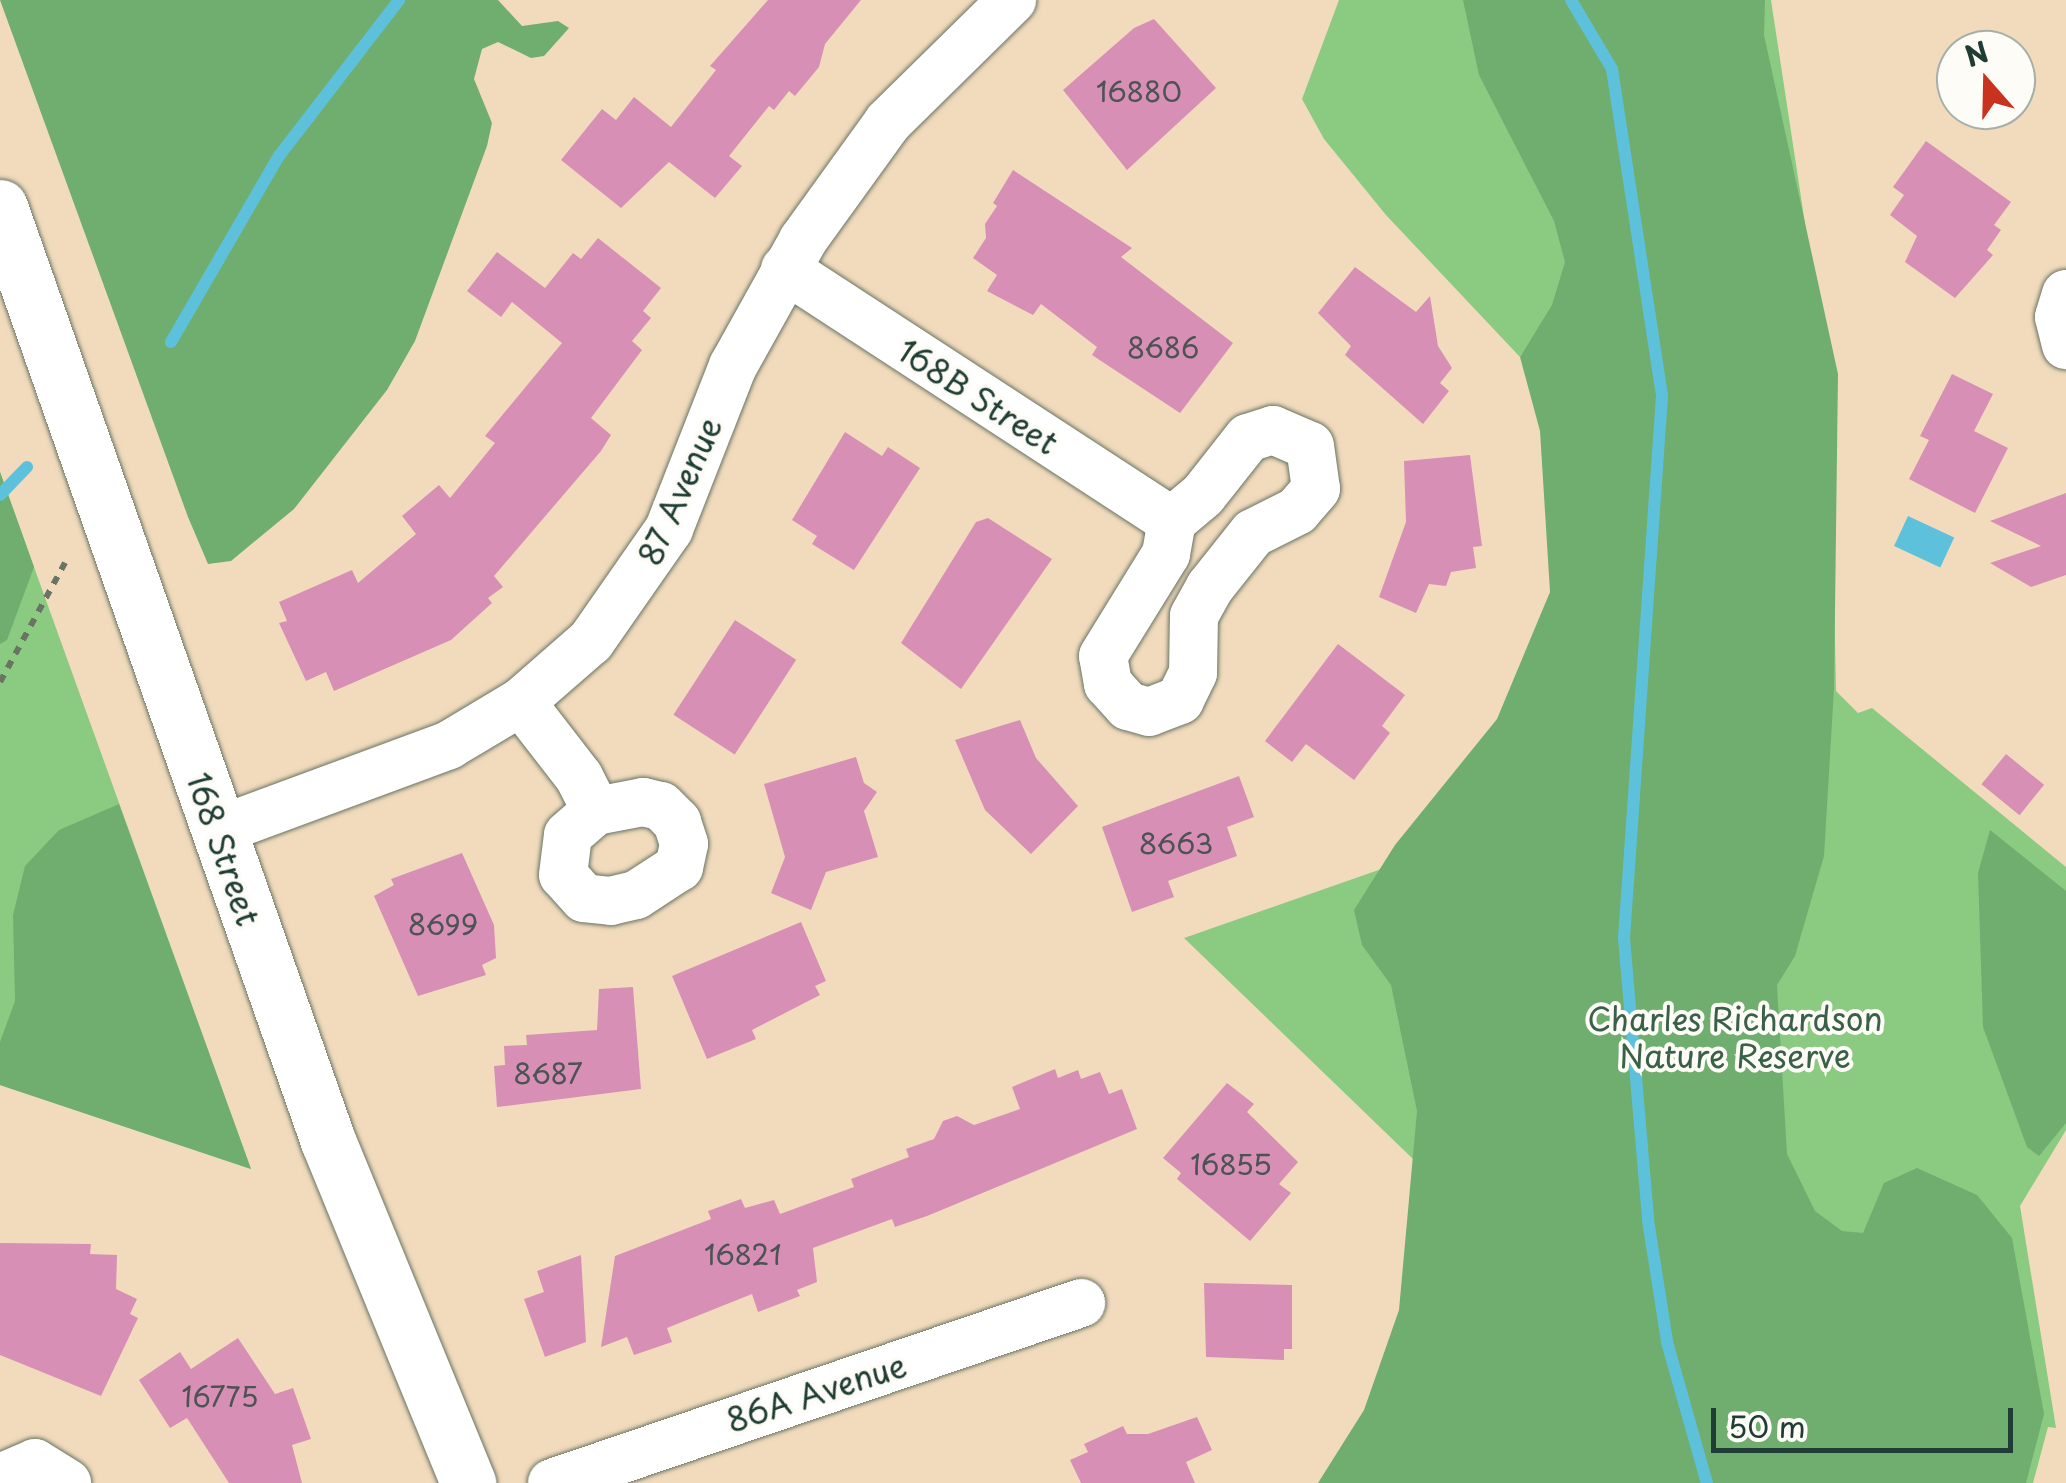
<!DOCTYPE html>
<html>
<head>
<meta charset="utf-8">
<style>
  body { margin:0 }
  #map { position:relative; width:2066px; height:1483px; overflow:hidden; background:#f2dbbd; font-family:"Playpen Sans",sans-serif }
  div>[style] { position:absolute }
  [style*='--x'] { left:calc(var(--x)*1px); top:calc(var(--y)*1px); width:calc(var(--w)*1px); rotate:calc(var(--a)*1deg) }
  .green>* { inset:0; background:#8bca81 }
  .forest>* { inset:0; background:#70ae6f }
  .water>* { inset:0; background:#5ec1dc; transform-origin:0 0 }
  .stream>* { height:12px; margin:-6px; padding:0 6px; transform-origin:6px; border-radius:6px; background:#5ec1dc }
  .building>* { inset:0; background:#d88fb6; transform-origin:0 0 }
  .path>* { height:6px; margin-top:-3px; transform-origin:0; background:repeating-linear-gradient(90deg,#697464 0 8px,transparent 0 16px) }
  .roads { filter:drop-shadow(0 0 2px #697464) drop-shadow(0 0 2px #697464) }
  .street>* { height:48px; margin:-24px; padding:0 24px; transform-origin:24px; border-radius:24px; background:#fff }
  .secondary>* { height:55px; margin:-27.5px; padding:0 27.5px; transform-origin:27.5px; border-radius:27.5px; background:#fff }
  span { translate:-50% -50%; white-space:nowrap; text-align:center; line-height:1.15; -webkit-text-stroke:8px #fdfcf7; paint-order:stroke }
  .number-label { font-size:28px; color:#4d5254 }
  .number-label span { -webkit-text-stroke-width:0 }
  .street-label { font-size:32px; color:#1f3d34 }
  .park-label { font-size:32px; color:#3a6047 }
  .north { position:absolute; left:1936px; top:30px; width:100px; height:100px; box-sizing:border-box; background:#fdfcf7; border:2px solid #a4b0a9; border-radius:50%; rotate:340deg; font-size:28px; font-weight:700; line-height:40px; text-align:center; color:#1f3d34 }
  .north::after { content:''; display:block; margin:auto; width:35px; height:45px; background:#c8321e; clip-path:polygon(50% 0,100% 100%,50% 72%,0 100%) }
  .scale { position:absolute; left:1711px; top:1408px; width:302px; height:45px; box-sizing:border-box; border:5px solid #1f3d34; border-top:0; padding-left:12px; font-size:30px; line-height:35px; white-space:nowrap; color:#1f3d34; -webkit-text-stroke:8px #fdfcf7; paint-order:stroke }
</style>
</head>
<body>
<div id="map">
  <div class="green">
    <div style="clip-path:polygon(1339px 0,1771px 0,1830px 388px,1836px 691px,1858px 713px,1872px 708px,2066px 867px,2066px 1130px,2020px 1206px,2056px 1428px,2048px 1427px,2033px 1483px,1665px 1483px,1779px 1385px,1494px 1483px,1358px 1483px,1441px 1186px,1184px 938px,1410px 859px,1511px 721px,1564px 590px,1529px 343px,1520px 357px,1386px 215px,1324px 139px,1302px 99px)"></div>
    <div style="clip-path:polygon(0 472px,34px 567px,251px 1169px,0 1085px)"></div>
  </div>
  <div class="forest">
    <div style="clip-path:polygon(0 0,498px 0,522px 26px,558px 21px,569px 28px,544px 56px,531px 58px,498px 42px,482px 49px,474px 79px,492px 123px,487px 146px,415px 341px,387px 390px,294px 509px,231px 561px,208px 564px,188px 517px)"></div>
    <div style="clip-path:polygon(1463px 0,1765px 0,1764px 35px,1838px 374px,1834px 689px,1824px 856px,1795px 956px,1777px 985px,1787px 1154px,1815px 1211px,1842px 1231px,1863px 1233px,1884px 1183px,1917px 1168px,1977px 1195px,2012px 1238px,2044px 1414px,2026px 1483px,1318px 1483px,1364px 1410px,1399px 1310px,1417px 1111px,1391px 985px,1362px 945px,1354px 910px,1395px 845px,1497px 719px,1550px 592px,1540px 431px,1520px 357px,1552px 305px,1565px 262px,1554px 221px,1479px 75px)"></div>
    <div style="clip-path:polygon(0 472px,34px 567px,7px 640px,0 644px)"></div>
    <div style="clip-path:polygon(119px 804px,251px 1169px,0 1085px,0 1042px,15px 1001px,13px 915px,25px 866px,59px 830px)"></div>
    <div style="clip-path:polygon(1990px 830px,2066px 891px,2066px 1123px,2039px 1156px,2027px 1147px,1983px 1027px,1978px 873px)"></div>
  </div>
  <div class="water">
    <div style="left:1908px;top:516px;width:51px;height:33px;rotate:25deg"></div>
  </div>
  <div class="stream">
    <div style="--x:1571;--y:0;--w:80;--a:59.3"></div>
    <div style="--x:1612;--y:69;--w:331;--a:81.3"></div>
    <div style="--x:1662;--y:396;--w:543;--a:94.01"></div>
    <div style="--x:1624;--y:938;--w:283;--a:85.1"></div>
    <div style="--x:1648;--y:1220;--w:123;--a:81.1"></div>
    <div style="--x:1667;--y:1342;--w:147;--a:74.2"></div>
    <div style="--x:171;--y:342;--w:215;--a:-59.9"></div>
    <div style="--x:279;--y:156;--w:197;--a:-52.4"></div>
    <div style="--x:0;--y:495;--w:39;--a:-46"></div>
  </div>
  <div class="building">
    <div style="clip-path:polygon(768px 0,861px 0,825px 44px,819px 67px,795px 96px,789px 91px,774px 110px,769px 106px,729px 156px,742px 166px,715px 198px,669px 162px,621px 208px,561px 160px,602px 109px,616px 120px,634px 97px,671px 127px,716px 70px,710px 66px)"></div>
    <div style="clip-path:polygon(1154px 19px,1216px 88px,1127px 170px,1063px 90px,1134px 28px)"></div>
    <div style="clip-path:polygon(1926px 141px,2011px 202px,1994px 225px,2001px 230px,1987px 250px,1993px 255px,1955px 298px,1905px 262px,1917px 236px,1890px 215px,1904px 195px,1893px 187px)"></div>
    <div style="clip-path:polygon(1013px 170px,1132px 248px,1121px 257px,1233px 343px,1180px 413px,1092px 355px,1097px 347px,1041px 304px,1033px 315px,987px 291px,997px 275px,973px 258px,986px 238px,985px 224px,997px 206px,993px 203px)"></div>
    <div style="clip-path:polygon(598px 238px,661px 288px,643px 311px,651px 318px,632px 341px,642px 350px,591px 418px,611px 435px,601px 451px,494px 576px,503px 587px,488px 598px,492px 603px,451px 640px,334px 691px,326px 672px,306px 681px,279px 623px,287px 621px,279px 602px,352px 570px,358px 583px,416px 534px,402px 516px,439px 485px,450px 498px,495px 443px,485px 436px,562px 343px,512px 302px,501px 317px,467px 291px,497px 252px,545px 288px,573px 253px,581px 259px)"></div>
    <div style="clip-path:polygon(1355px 267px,1416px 312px,1430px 296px,1438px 346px,1452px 368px,1440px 383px,1449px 391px,1423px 424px,1345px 355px,1351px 346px,1318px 313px)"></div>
    <div style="clip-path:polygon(1952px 374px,1993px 394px,1974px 431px,2008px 448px,1975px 513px,1909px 479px,1929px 440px,1920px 436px)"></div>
    <div style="clip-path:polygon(845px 432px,882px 456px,888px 447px,920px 468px,854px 570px,812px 544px,817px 536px,792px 520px)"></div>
    <div style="clip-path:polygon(1470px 455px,1482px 546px,1473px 547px,1476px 568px,1451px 572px,1446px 586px,1429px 584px,1416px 613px,1379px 597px,1406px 522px,1404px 461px)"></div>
    <div style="clip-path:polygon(2066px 493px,2066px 575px,2031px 587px,1990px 563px,2041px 546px,1990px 521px)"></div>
    <div style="clip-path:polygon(988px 518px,1052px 559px,961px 689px,901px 643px,976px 522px)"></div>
    <div style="left:735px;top:620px;width:73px;height:113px;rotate:33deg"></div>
    <div style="clip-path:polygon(1338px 644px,1405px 695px,1382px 726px,1390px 733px,1354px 780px,1306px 744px,1292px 762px,1265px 741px)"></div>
    <div style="clip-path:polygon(1020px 720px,1036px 758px,1078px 806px,1031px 854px,985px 810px,955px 740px)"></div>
    <div style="left:2006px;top:754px;width:49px;height:39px;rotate:39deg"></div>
    <div style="clip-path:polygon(856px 757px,864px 783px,877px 792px,864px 811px,878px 857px,826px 872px,811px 910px,771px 893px,785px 857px,764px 784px)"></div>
    <div style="clip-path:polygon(1239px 776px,1254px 817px,1227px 827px,1237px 856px,1168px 881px,1174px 897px,1132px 912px,1102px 827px)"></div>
    <div style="clip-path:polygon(462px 853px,494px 925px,496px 958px,482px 965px,486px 975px,418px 996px,374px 896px,394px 885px,391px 879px)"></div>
    <div style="clip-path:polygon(801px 922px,826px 981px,815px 986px,820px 995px,752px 1030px,756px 1039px,707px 1059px,672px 976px)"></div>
    <div style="clip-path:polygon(633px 987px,641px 1089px,497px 1107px,494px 1066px,505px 1065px,504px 1046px,527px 1045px,526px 1035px,597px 1030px,599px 989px)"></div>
    <div style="clip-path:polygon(1055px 1069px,1058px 1078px,1078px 1070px,1081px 1079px,1100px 1072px,1109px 1094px,1122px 1089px,1137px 1129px,927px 1216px,895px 1227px,892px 1219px,813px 1248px,817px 1282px,797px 1290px,800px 1296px,758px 1312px,752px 1294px,667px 1328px,672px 1342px,634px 1355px,627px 1337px,601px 1347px,615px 1256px,711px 1219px,708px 1211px,741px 1199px,745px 1208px,774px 1200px,780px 1214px,854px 1187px,851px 1179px,909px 1157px,906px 1149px,934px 1139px,943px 1121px,957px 1116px,974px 1125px,1020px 1109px,1012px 1087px)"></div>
    <div style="clip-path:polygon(1227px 1083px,1254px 1104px,1247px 1112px,1298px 1162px,1279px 1184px,1291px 1193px,1250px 1241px,1177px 1179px,1181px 1173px,1163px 1158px)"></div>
    <div style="clip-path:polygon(0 1243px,91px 1244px,90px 1254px,117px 1255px,116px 1289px,137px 1299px,130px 1314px,138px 1318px,101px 1396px,0 1355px)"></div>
    <div style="clip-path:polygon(581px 1255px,586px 1342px,545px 1357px,524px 1299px,544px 1292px,537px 1271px)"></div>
    <div style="clip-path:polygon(1204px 1283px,1292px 1285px,1292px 1349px,1284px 1349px,1284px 1360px,1206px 1357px)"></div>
    <div style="clip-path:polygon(238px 1338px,275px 1394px,293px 1388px,311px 1439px,292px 1445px,302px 1483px,229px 1483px,187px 1418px,170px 1428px,139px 1380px,180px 1352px,191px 1369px)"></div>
    <div style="clip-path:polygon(1197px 1417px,1212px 1450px,1186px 1462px,1195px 1483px,1081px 1483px,1070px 1460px,1088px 1452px,1084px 1444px,1123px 1426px,1127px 1434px,1148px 1434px)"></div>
  </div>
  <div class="path">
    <div style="--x:0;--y:682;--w:136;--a:-61.4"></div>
  </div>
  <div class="roads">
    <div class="street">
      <div style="--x:785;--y:269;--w:462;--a:33.1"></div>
      <div style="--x:2066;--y:294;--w:24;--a:107"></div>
      <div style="--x:2059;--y:317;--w:29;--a:76"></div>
      <div style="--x:1273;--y:430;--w:40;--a:23.4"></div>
      <div style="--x:1310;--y:446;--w:43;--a:82.1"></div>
      <div style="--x:1316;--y:489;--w:29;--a:131"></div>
      <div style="--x:1297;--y:511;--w:49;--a:153.4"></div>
      <div style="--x:1253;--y:533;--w:69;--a:128.5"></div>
      <div style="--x:1210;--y:587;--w:33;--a:119"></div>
      <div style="--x:1194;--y:616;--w:57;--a:91"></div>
      <div style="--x:1193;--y:673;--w:30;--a:116"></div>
      <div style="--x:1180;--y:700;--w:33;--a:159"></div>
      <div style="--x:1149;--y:712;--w:22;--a:-164"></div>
      <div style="--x:1128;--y:706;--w:30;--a:-132"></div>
      <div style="--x:1108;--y:684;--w:28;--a:-100"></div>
      <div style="--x:1103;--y:656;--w:120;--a:-58.3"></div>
      <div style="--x:1166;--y:554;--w:34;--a:-80"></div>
      <div style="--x:1172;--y:521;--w:40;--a:-40"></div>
      <div style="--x:1203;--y:495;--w:73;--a:-51.7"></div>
      <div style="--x:1248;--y:438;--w:26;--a:-18"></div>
      <div style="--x:521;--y:702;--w:95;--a:52.3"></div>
      <div style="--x:579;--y:777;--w:38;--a:63"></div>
      <div style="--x:643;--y:802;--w:18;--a:13"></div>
      <div style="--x:661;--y:806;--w:23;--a:45"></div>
      <div style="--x:677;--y:822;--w:23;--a:72"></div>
      <div style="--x:684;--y:844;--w:24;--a:102"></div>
      <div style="--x:679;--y:867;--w:51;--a:146.9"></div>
      <div style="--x:636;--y:895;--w:26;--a:167"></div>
      <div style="--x:611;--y:901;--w:27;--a:-174"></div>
      <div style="--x:584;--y:898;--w:31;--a:-132"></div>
      <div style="--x:563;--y:875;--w:40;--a:-82.9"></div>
      <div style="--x:568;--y:835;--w:37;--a:-41"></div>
      <div style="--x:596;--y:811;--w:48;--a:-10.8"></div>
      <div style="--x:217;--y:831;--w:247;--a:-20.3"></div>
      <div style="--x:449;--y:745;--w:84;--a:-30.8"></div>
      <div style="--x:521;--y:702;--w:93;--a:-41.1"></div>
      <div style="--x:591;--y:641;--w:136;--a:-55.1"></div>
      <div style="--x:669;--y:529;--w:175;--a:-68.6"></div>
      <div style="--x:733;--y:366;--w:144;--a:-60.9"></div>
      <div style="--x:803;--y:240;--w:145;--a:-54.2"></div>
      <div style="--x:888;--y:122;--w:174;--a:-44.5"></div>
      <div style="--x:0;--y:1478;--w:38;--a:-23"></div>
      <div style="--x:35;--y:1463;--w:38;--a:32"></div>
      <div style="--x:552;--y:1483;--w:559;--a:-18.79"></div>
    </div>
    <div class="secondary">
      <div style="--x:0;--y:207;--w:990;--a:70.65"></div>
      <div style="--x:328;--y:1141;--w:370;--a:67.7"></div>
    </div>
  </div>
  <div class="number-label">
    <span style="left:1139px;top:91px">16880</span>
    <span style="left:1163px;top:347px">8686</span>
    <span style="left:1176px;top:843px">8663</span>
    <span style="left:443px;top:924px">8699</span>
    <span style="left:548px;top:1073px">8687</span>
    <span style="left:1231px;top:1164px">16855</span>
    <span style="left:743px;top:1254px">16821</span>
    <span style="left:220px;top:1396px">16775</span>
  </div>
  <div class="street-label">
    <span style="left:978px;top:396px;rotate:33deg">168B Street</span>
    <span style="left:679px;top:491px;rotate:-66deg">87 Avenue</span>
    <span style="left:224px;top:849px;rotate:71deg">168 Street</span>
    <span style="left:816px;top:1392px;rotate:-18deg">86A Avenue</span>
  </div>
  <div class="park-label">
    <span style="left:1735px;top:1037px">Charles Richardson<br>Nature Reserve</span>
  </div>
  <div class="north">N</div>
  <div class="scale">50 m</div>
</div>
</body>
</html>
